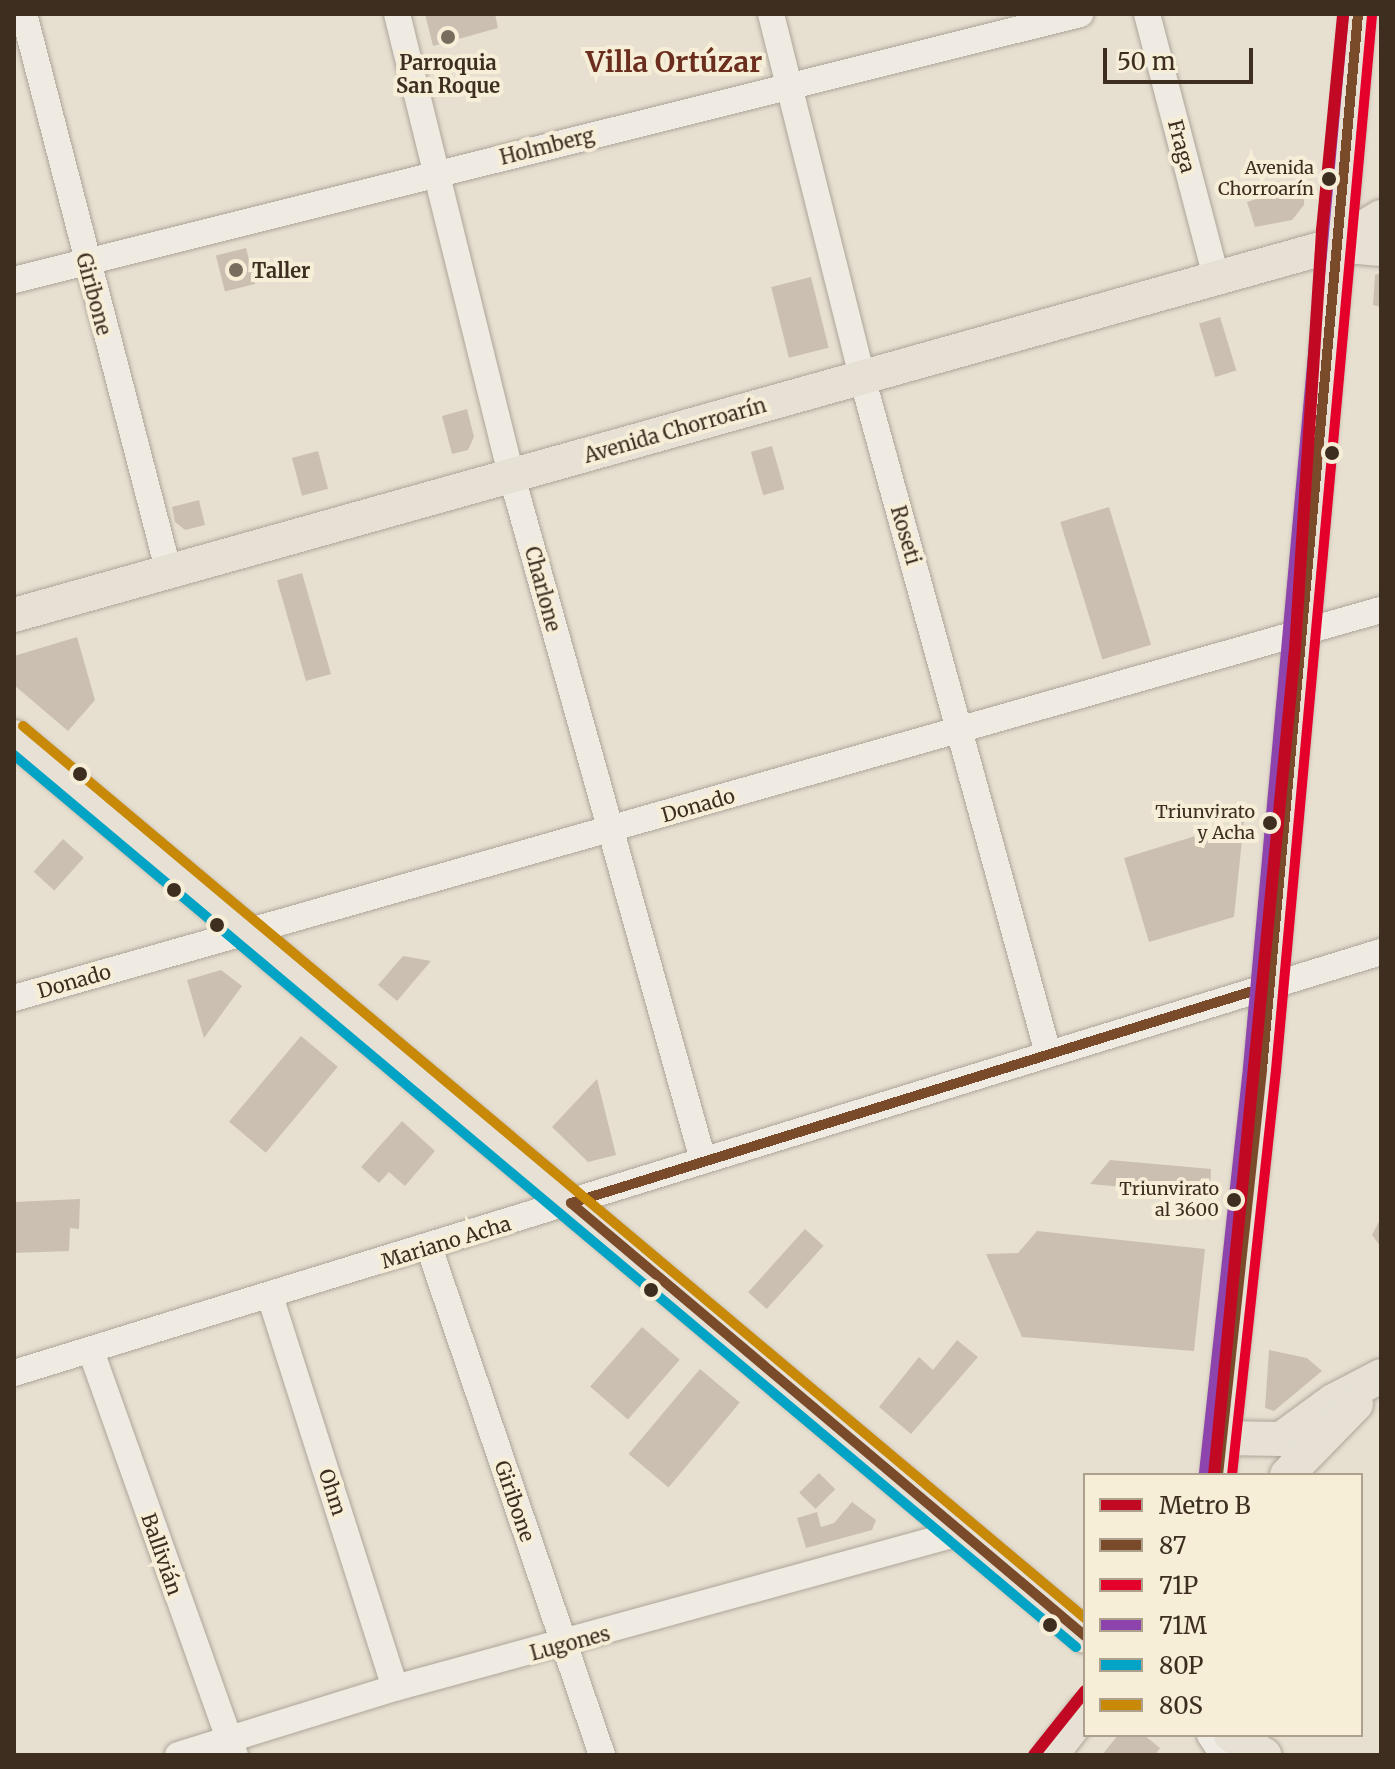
<!DOCTYPE html>
<html>
<head>
<meta charset="utf-8">
<style>
  body { margin:0 }
  #map { position:relative; width:1395px; height:1769px; overflow:hidden; background:#e7e0d1; font-family:Merriweather,serif }
  div>[style] { position:absolute }
  [style*='--x'] { left:calc(var(--x)*1px); top:calc(var(--y)*1px); width:calc(var(--w)*1px); rotate:calc(var(--a)*1deg) }
  .building>* { inset:0; background:#cbbfb2; transform-origin:0 0 }
  .roads { filter:drop-shadow(0 0 2px #ada599) drop-shadow(0 0 2px #ada599) }
  .minor>* { height:26px; margin:-13px; padding:0 13px; transform-origin:13px; border-radius:13px; background:#efebe3 }
  .major>* { height:34px; margin:-17px; padding:0 17px; transform-origin:17px; border-radius:17px; background:#e6e1d4 }
  .bus-1>* { height:10px; margin:-5px; padding:0 5px; transform-origin:5px; border-radius:5px; background:#7a4b2a }
  .bus-2>* { height:10px; margin:-5px; padding:0 5px; transform-origin:5px; border-radius:5px; background:#e4002b }
  .bus-3>* { height:10px; margin:-5px; padding:0 5px; transform-origin:5px; border-radius:5px; background:#8e44ad }
  .bus-4>* { height:10px; margin:-5px; padding:0 5px; transform-origin:5px; border-radius:5px; background:#03a3c5 }
  .bus-5>* { height:10px; margin:-5px; padding:0 5px; transform-origin:5px; border-radius:5px; background:#c88808 }
  .metro-1>* { height:12px; margin:-6px; padding:0 6px; transform-origin:6px; border-radius:6px; background:#c20924 }
  .dots>* { width:22px; height:22px; translate:-50% -50%; box-sizing:border-box; border:4px solid #f7eed8; border-radius:50% }
  span { translate:-50% -50%; white-space:nowrap; text-align:center; line-height:1.15; -webkit-text-stroke:8px #f7eed8; paint-order:stroke }
  .bus-label { font-size:18px; color:#3d2e20 }
  .right { translate:-100% -50%; text-align:right }
  .poi-label { font-size:20px; color:#3d2e20; font-weight:700 }
  .left { translate:0 -50%; text-align:left }
  .street-label { font-size:20px; color:#3d2e20 }
  .district-label { font-size:28px; color:#6b2e1e; font-weight:700 }
  .frame { position:absolute; inset:0; border:16px solid #3d2e20; pointer-events:none }
  .legend { position:absolute; left:1083px; top:1473px; width:280px; height:264px; box-sizing:border-box; background:#f7eed8; border:2px solid #ada18e; margin:0; padding:10px 14px; list-style:none; font-size:24px; color:#3d2e20 }
  .legend li { display:flex; align-items:center; gap:16px; height:40px }
  .legend b { width:40px; border:2px solid #ada18e }
  .scale { position:absolute; left:1103px; top:48px; width:150px; height:36px; box-sizing:border-box; border:4px solid #3d2e20; border-top:0; padding-left:10px; font-size:24px; line-height:28px; white-space:nowrap; color:#3d2e20; -webkit-text-stroke:6px #f7eed8; paint-order:stroke }
</style>
</head>
<body>
<div id="map">
  <div class="building">
    <div style="clip-path:polygon(425px 14px,495px 14px,498px 28px,433px 46px)"></div>
    <div style="clip-path:polygon(1273px 181px,1305px 184px,1304px 205px,1292px 220px,1255px 227px,1247px 202px,1268px 195px)"></div>
    <div style="left:246px;top:248px;width:37px;height:31px;rotate:76deg"></div>
    <div style="clip-path:polygon(1381px 273px,1381px 307px,1373px 305px,1375px 275px)"></div>
    <div style="left:811px;top:277px;width:73px;height:41px;rotate:76deg"></div>
    <div style="left:1220px;top:317px;width:56px;height:22px;rotate:73deg"></div>
    <div style="clip-path:polygon(467px 409px,474px 437px,468px 450px,452px 454px,442px 416px)"></div>
    <div style="left:772px;top:446px;width:45px;height:22px;rotate:74deg"></div>
    <div style="left:318px;top:451px;width:39px;height:27px;rotate:75deg"></div>
    <div style="clip-path:polygon(199px 500px,205px 525px,185px 530px,175px 522px,172px 507px)"></div>
    <div style="left:1109px;top:507px;width:144px;height:51px;rotate:73deg"></div>
    <div style="left:302px;top:573px;width:105px;height:26px;rotate:74deg"></div>
    <div style="clip-path:polygon(77px 637px,95px 700px,68px 731px,14px 685px,14px 656px)"></div>
    <div style="clip-path:polygon(1244px 821px,1234px 917px,1149px 942px,1124px 858px)"></div>
    <div style="left:63px;top:839px;width:28px;height:44px;rotate:42deg"></div>
    <div style="clip-path:polygon(403px 956px,431px 961px,397px 1001px,378px 985px)"></div>
    <div style="clip-path:polygon(221px 970px,242px 986px,204px 1038px,187px 980px)"></div>
    <div style="left:301px;top:1036px;width:48px;height:112px;rotate:40deg"></div>
    <div style="clip-path:polygon(597px 1079px,616px 1155px,588px 1162px,552px 1127px)"></div>
    <div style="clip-path:polygon(402px 1121px,435px 1151px,405px 1186px,389px 1172px,379px 1183px,361px 1167px)"></div>
    <div style="clip-path:polygon(1110px 1160px,1211px 1169px,1210px 1195px,1090px 1184px)"></div>
    <div style="clip-path:polygon(80px 1199px,79px 1229px,70px 1228px,69px 1251px,14px 1253px,14px 1202px)"></div>
    <div style="clip-path:polygon(1381px 1218px,1381px 1247px,1372px 1235px)"></div>
    <div style="left:805px;top:1229px;width:25px;height:85px;rotate:42deg"></div>
    <div style="clip-path:polygon(1037px 1231px,1205px 1249px,1194px 1351px,1022px 1337px,986px 1254px,1018px 1253px)"></div>
    <div style="left:642px;top:1327px;width:50px;height:79px;rotate:41deg"></div>
    <div style="clip-path:polygon(957px 1340px,978px 1357px,911px 1434px,879px 1407px,919px 1357px,933px 1370px)"></div>
    <div style="clip-path:polygon(1269px 1350px,1307px 1358px,1322px 1371px,1274px 1411px,1265px 1408px)"></div>
    <div style="left:700px;top:1369px;width:52px;height:111px;rotate:40deg"></div>
    <div style="left:819px;top:1473px;width:23px;height:28px;rotate:45deg"></div>
    <div style="clip-path:polygon(852px 1502px,876px 1520px,872px 1530px,806px 1548px,797px 1518px,817px 1512px,821px 1527px,834px 1523px)"></div>
    <div style="clip-path:polygon(1118px 1735px,1144px 1735px,1160px 1748px,1155px 1755px,1102px 1755px)"></div>
  </div>
  <div class="roads">
    <div class="minor">
      <div style="--x:24;--y:14;--w:577;--a:75.46"></div>
      <div style="--x:397;--y:14;--w:477;--a:76.1"></div>
      <div style="--x:512;--y:477;--w:709;--a:74.38"></div>
      <div style="--x:771;--y:14;--w:374;--a:75.9"></div>
      <div style="--x:862;--y:377;--w:701;--a:74.62"></div>
      <div style="--x:1147;--y:14;--w:272;--a:75.3"></div>
      <div style="--x:14;--y:280;--w:1099;--a:-14.01"></div>
      <div style="--x:14;--y:998;--w:1421;--a:-15.85"></div>
      <div style="--x:429;--y:1247;--w:537;--a:71.19"></div>
      <div style="--x:270;--y:1296;--w:411;--a:72.3"></div>
      <div style="--x:91;--y:1351;--w:429;--a:70.4"></div>
      <div style="--x:14;--y:1373;--w:1430;--a:-17.12"></div>
      <div style="--x:1210;--y:1735;--w:24;--a:57"></div>
      <div style="--x:178;--y:1755;--w:227;--a:-17.2"></div>
      <div style="--x:395;--y:1688;--w:589;--a:-15.36"></div>
    </div>
    <div class="major">
      <div style="--x:1335;--y:245;--w:46;--a:5"></div>
      <div style="--x:14;--y:615;--w:1372;--a:-15.65"></div>
      <div style="--x:1335;--y:245;--w:54;--a:-31.3"></div>
      <div style="--x:14;--y:737;--w:1398;--a:40.01"></div>
      <div style="--x:1222;--y:1438;--w:59;--a:1"></div>
      <div style="--x:1281;--y:1439;--w:64;--a:-36.2"></div>
      <div style="--x:1333;--y:1401;--w:54;--a:-27.5"></div>
      <div style="--x:1218;--y:1475;--w:408;--a:-83.8"></div>
      <div style="--x:1262;--y:1069;--w:1059;--a:-84.8"></div>
      <div style="--x:1287;--y:1475;--w:99;--a:-45.8"></div>
      <div style="--x:1231;--y:1735;--w:39;--a:31"></div>
      <div style="--x:1051;--y:1755;--w:56;--a:-52.3"></div>
    </div>
  </div>
  <div class="bus-1">
    <div style="--x:571;--y:1203;--w:731;--a:-17.27"></div>
    <div style="--x:571;--y:1203;--w:672;--a:40.11"></div>
    <div style="--x:1218;--y:1475;--w:408;--a:-83.8"></div>
    <div style="--x:1262;--y:1069;--w:1059;--a:-84.8"></div>
  </div>
  <div class="bus-2">
    <div style="--x:1232;--y:1475;--w:407;--a:-83.8"></div>
    <div style="--x:1276;--y:1070;--w:1059;--a:-84.8"></div>
  </div>
  <div class="bus-3">
    <div style="--x:1204;--y:1473;--w:407;--a:-83.8"></div>
    <div style="--x:1248;--y:1068;--w:1058;--a:-84.8"></div>
  </div>
  <div class="bus-4">
    <div style="--x:14;--y:755;--w:1387;--a:40.03"></div>
  </div>
  <div class="bus-5">
    <div style="--x:23;--y:726;--w:1387;--a:40.03"></div>
  </div>
  <div class="metro-1">
    <div style="--x:1214;--y:1475;--w:830;--a:-84.4"></div>
    <div style="--x:1295;--y:649;--w:420;--a:-86.3"></div>
    <div style="--x:1322;--y:230;--w:217;--a:-84.4"></div>
    <div style="--x:1034;--y:1755;--w:82;--a:-51.4"></div>
  </div>
  <div class="dots">
    <div style="left:448px;top:37px;background:#786c5e"></div>
    <div style="left:1329px;top:179px;background:#3d2e20"></div>
    <div style="left:236px;top:270px;background:#786c5e"></div>
    <div style="left:1332px;top:453px;background:#3d2e20"></div>
    <div style="left:80px;top:774px;background:#3d2e20"></div>
    <div style="left:1270px;top:823px;background:#3d2e20"></div>
    <div style="left:174px;top:890px;background:#3d2e20"></div>
    <div style="left:217px;top:925px;background:#3d2e20"></div>
    <div style="left:1234px;top:1200px;background:#3d2e20"></div>
    <div style="left:651px;top:1290px;background:#3d2e20"></div>
    <div style="left:1050px;top:1625px;background:#3d2e20"></div>
  </div>
  <div class="bus-label">
    <span class="right" style="left:1314px;top:179px">Avenida<br>Chorroarín</span>
    <span class="right" style="left:1255px;top:823px">Triunvirato<br>y Acha</span>
    <span class="right" style="left:1219px;top:1200px">Triunvirato<br>al 3600</span>
  </div>
  <div class="poi-label">
    <span style="left:448px;top:74px">Parroquia<br>San Roque</span>
    <span class="left" style="left:252px;top:270px">Taller</span>
  </div>
  <div class="street-label">
    <span style="left:547px;top:146px;rotate:-14deg">Holmberg</span>
    <span style="left:1182px;top:146px;rotate:75deg">Fraga</span>
    <span style="left:94px;top:294px;rotate:75deg">Giribone</span>
    <span style="left:675px;top:430px;rotate:-16deg">Avenida Chorroarín</span>
    <span style="left:906px;top:535px;rotate:74deg">Roseti</span>
    <span style="left:543px;top:589px;rotate:75deg">Charlone</span>
    <span style="left:698px;top:805px;rotate:-16deg">Donado</span>
    <span style="left:74px;top:981px;rotate:-16deg">Donado</span>
    <span style="left:446px;top:1242px;rotate:-17deg">Mariano Acha</span>
    <span style="left:333px;top:1492px;rotate:72deg">Ohm</span>
    <span style="left:515px;top:1501px;rotate:71deg">Giribone</span>
    <span style="left:162px;top:1554px;rotate:71deg">Ballivián</span>
    <span style="left:570px;top:1643px;rotate:-15deg">Lugones</span>
  </div>
  <div class="district-label">
    <span style="left:674px;top:62px">Villa Ortúzar</span>
  </div>
  <div class="frame"></div>
  <ul class="legend">
  <li><b style="height:10px;background:#c20924"></b>Metro B</li>
  <li><b style="height:10px;background:#7a4b2a"></b>87</li>
  <li><b style="height:10px;background:#e4002b"></b>71P</li>
  <li><b style="height:10px;background:#8e44ad"></b>71M</li>
  <li><b style="height:10px;background:#03a3c5"></b>80P</li>
  <li><b style="height:10px;background:#c88808"></b>80S</li>
  </ul>
  <div class="scale">50 m</div>
</div>
</body>
</html>
